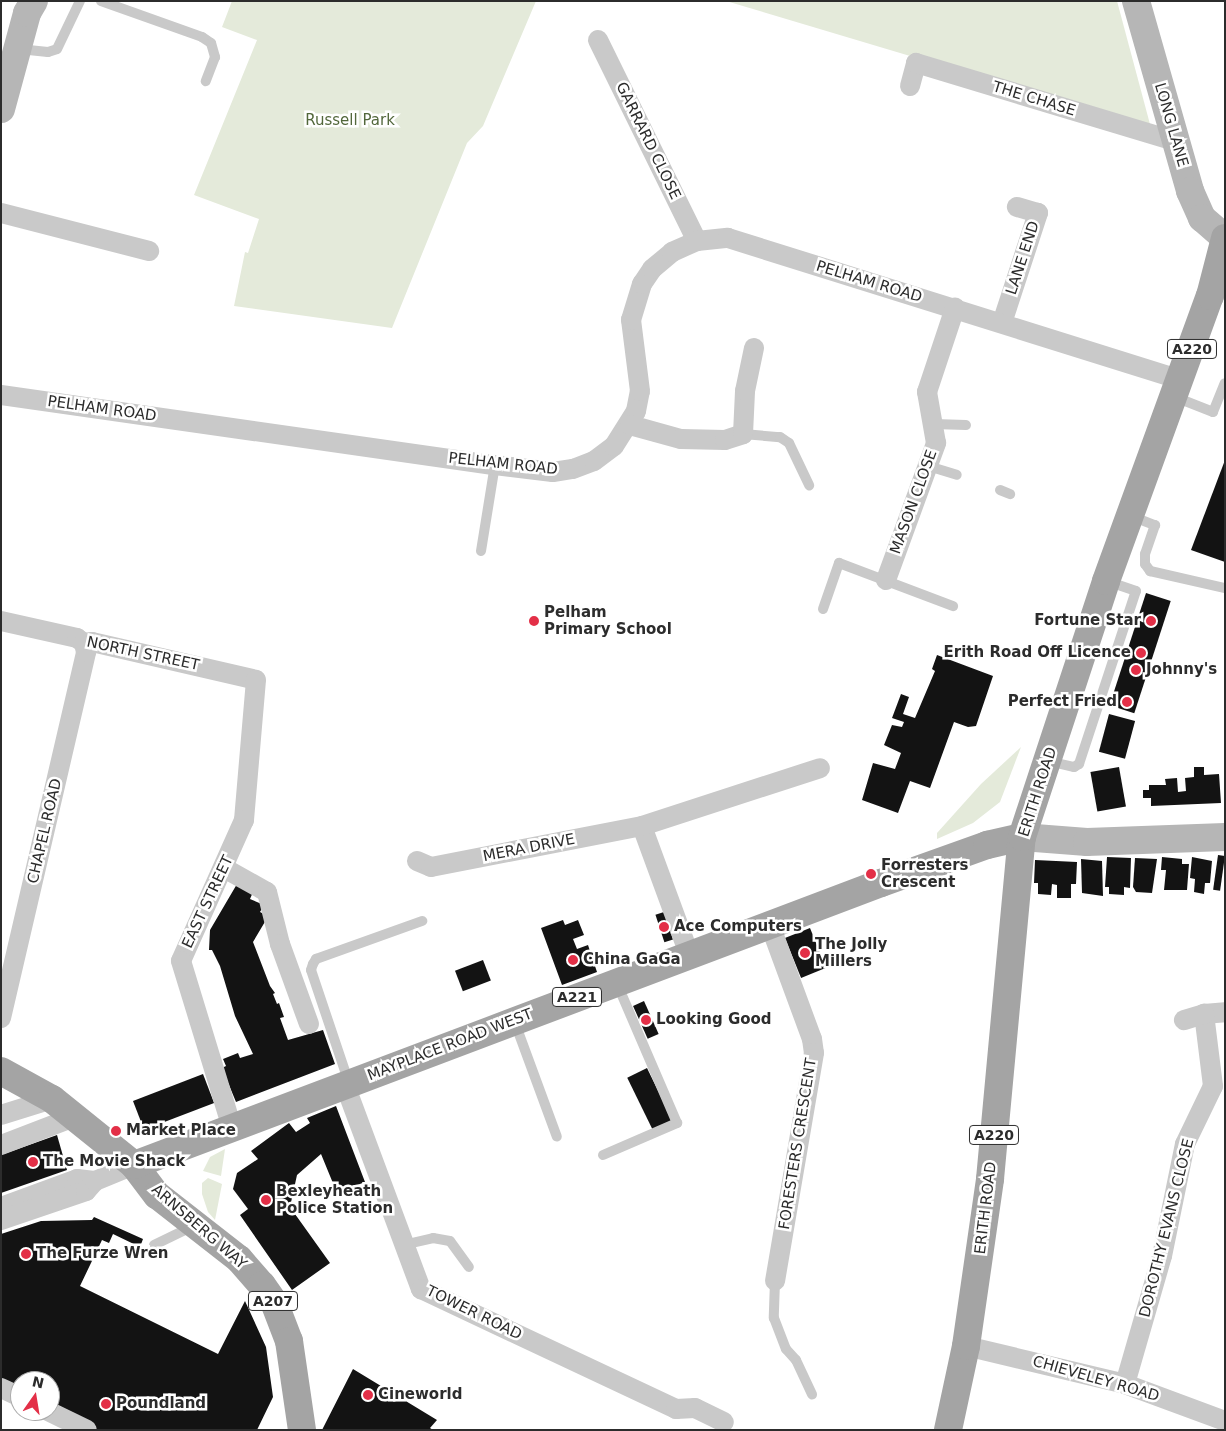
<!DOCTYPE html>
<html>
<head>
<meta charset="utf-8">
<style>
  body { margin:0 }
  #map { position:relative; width:1226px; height:1431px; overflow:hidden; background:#fff; font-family:"DejaVu Sans",sans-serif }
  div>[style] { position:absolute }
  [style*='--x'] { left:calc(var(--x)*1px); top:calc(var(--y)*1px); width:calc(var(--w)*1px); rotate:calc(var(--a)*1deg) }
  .green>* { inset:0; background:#e4eada }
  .building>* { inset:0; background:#131313; transform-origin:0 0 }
  .lane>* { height:10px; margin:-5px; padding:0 5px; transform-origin:5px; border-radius:5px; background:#c9c9c9 }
  .street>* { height:20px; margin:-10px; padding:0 10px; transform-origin:10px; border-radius:10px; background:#c9c9c9 }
  .secondary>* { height:28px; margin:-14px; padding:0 14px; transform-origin:14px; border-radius:14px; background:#b6b6b6 }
  .primary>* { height:28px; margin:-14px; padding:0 14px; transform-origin:14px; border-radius:14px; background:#a4a4a4 }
  .dots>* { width:14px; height:14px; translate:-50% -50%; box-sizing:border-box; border:2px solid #fff; border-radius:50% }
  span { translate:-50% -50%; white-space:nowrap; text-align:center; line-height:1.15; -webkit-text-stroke:5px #fff; paint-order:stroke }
  .shield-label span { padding:1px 4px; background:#fff; border:1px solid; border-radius:4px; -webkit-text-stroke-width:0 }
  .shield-label { font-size:14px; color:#2c2c2c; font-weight:700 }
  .street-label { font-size:15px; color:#2c2c2c }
  .park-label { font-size:15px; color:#52673b }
  .poi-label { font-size:15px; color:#2c2c2c; font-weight:700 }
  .left { translate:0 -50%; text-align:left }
  .right { translate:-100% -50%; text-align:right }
  .frame { position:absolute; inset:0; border:2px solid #2c2c2c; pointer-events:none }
  .north { position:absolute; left:10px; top:1371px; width:50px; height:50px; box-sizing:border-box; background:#fff; border:1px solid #ababab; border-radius:50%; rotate:13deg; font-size:14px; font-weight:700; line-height:20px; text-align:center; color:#2c2c2c }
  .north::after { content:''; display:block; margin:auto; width:18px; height:22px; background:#e32f47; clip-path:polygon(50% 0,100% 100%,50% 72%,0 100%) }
</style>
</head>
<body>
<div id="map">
  <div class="green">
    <div style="clip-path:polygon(232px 1px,536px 1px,483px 126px,467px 143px,392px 328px,234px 306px,245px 252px,248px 253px,259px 219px,194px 195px,257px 40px,222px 27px)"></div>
    <div style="clip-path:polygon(726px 1px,1117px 1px,1151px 128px)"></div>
    <div style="clip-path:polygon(1021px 747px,1000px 802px,973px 823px,937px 839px,937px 833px,981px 784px)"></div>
    <div style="clip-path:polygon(225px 1149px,221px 1176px,203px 1171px,210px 1157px)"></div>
    <div style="clip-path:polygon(208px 1178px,222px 1184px,215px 1220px,208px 1212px,202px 1194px,202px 1183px)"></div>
  </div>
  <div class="building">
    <div style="clip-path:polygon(1225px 460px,1225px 562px,1191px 550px)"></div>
    <div style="left:1146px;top:593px;width:26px;height:118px;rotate:18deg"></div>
    <div style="clip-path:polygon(937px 655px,993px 676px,976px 726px,968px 727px,954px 722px,930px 788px,910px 781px,898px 813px,862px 800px,873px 763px,895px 769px,901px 753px,884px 745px,892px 725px,902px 727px,904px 722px,892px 718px,901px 694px,909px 697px,903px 714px,915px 718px,935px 671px,932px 669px)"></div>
    <div style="left:1109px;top:714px;width:27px;height:39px;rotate:15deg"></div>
    <div style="left:1119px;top:767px;width:40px;height:29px;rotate:80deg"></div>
    <div style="clip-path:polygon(1194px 767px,1204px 767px,1204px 775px,1219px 774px,1221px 803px,1151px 806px,1151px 798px,1143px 798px,1143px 790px,1149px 790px,1149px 785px,1166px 785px,1165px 779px,1177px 778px,1178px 792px,1186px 791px,1185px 778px,1194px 777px)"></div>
    <div style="left:1218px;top:855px;width:7px;height:35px;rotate:8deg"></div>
    <div style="clip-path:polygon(1107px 857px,1131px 858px,1130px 888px,1124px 887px,1124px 895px,1109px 894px,1109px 887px,1105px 887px)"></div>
    <div style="clip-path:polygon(1162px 857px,1182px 859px,1182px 864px,1189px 864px,1187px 890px,1164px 890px,1166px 870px,1161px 870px)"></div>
    <div style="clip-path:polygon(1192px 857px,1212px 861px,1210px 883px,1205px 883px,1204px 894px,1194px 892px,1195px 879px,1190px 878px)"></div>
    <div style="clip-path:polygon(1135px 858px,1157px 859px,1152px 893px,1136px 892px,1133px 887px)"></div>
    <div style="clip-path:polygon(1081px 859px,1102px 861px,1103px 896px,1082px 893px)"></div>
    <div style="clip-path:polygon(1035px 860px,1077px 862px,1076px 884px,1071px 884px,1071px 898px,1057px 898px,1057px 885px,1052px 884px,1051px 895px,1038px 894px,1038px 883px,1034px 883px)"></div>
    <div style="clip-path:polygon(237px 884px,253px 892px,250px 899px,264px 905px,260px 912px,266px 915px,266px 920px,253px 942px,270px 986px,275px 993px,273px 994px,277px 1004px,279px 1003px,284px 1017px,280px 1018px,288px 1040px,323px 1030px,335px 1064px,236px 1102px,222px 1068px,226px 1066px,223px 1059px,238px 1053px,240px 1058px,253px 1054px,235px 1016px,220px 966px,212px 950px,209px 950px,210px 930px)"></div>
    <div style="left:664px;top:912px;width:29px;height:9px;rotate:72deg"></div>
    <div style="clip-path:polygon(563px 920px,565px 925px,578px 920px,584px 935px,573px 939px,577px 949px,588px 945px,597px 972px,562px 985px,541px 928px)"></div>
    <div style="left:810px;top:928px;width:43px;height:27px;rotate:68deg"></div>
    <div style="left:483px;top:960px;width:22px;height:30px;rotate:69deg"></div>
    <div style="left:644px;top:1001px;width:36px;height:12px;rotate:66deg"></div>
    <div style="left:647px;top:1068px;width:58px;height:22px;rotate:64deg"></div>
    <div style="left:203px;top:1074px;width:31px;height:75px;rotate:69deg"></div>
    <div style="clip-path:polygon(336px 1106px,365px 1182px,337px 1193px,321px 1154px,297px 1175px,290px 1207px,330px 1263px,292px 1290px,240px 1215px,248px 1209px,233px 1189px,237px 1173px,258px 1159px,251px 1151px,289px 1123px,296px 1132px,310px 1123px,307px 1118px)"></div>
    <div style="clip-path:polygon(57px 1135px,67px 1170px,1px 1193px,1px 1155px)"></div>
    <div style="clip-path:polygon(94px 1217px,143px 1239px,140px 1247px,113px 1234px,109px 1243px,102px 1240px,80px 1286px,218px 1354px,245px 1301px,266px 1347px,273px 1397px,257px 1430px,73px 1430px,34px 1411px,50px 1411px,50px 1381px,20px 1381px,20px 1388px,1px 1378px,1px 1234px,41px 1221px,92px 1220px)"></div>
    <div style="clip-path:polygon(353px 1369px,437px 1420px,430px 1428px,433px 1430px,322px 1430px)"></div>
  </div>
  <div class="lane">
    <div style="--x:101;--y:1;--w:107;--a:19.6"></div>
    <div style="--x:202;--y:37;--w:11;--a:34"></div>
    <div style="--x:211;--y:43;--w:15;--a:74"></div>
    <div style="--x:215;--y:57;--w:26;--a:111"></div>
    <div style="--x:19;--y:49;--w:29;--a:6"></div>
    <div style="--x:48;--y:52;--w:9;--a:-18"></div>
    <div style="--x:57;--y:49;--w:53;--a:-64.4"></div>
    <div style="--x:1175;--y:397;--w:41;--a:21.5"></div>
    <div style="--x:1213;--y:412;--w:31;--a:-68"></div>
    <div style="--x:934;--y:424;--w:32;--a:2"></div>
    <div style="--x:743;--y:434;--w:37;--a:5"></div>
    <div style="--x:780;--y:437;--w:11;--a:34"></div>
    <div style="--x:789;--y:443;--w:47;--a:64.5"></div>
    <div style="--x:928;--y:466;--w:30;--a:17"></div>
    <div style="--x:1000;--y:490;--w:11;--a:22"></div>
    <div style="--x:1131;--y:516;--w:26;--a:21"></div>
    <div style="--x:1155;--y:525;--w:31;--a:109"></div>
    <div style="--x:1145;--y:554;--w:10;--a:90"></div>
    <div style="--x:1145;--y:564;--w:9;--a:54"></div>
    <div style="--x:1150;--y:571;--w:77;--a:12.8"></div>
    <div style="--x:481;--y:551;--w:87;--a:-80.8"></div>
    <div style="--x:823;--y:609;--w:49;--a:-70.8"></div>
    <div style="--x:839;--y:563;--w:122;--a:20.7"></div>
    <div style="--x:1048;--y:761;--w:27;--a:13"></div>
    <div style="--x:1074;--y:767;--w:6;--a:-31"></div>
    <div style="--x:1079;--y:764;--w:182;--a:-71.8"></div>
    <div style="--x:1136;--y:591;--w:31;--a:-161"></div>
    <div style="--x:515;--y:1023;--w:121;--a:69.8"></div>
    <div style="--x:349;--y:1083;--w:119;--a:-108.6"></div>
    <div style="--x:311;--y:970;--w:6;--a:-72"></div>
    <div style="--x:313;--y:964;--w:6;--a:-59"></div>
    <div style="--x:316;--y:959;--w:113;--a:-19.7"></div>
    <div style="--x:603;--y:1155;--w:81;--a:-23.4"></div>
    <div style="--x:677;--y:1123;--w:151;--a:-113.3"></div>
    <div style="--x:154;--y:1245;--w:43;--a:-26"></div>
    <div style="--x:403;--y:1245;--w:31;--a:-13"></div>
    <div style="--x:433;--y:1238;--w:17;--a:10"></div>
    <div style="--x:450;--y:1241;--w:32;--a:54"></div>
    <div style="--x:775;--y:1281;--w:37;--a:92"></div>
    <div style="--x:774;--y:1318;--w:33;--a:69"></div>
    <div style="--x:786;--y:1349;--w:15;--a:48"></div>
    <div style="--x:796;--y:1360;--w:38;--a:65"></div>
  </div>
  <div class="street">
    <div style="--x:598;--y:40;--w:224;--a:63.8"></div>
    <div style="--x:910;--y:86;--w:24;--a:-75"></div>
    <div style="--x:916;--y:63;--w:270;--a:16.8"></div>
    <div style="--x:1;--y:213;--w:153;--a:14.4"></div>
    <div style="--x:1002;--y:323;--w:116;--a:-71.9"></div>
    <div style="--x:1038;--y:213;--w:22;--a:-164"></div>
    <div style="--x:1;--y:395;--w:499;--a:8.1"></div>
    <div style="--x:495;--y:465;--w:58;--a:6.9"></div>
    <div style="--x:553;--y:472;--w:20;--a:-9"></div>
    <div style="--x:573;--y:469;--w:22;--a:-21"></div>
    <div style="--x:594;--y:461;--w:25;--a:-37"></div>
    <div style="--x:614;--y:446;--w:41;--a:-57.8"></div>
    <div style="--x:636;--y:411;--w:20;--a:-79"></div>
    <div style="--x:640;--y:391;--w:72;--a:-97.2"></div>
    <div style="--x:631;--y:320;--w:38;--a:-73"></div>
    <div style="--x:642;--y:284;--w:18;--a:-56"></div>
    <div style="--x:652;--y:269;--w:26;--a:-40"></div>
    <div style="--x:672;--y:252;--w:27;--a:-24"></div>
    <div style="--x:697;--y:241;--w:31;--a:-6"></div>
    <div style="--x:728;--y:238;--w:475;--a:17.4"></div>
    <div style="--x:630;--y:425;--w:53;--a:15.4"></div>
    <div style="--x:681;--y:439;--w:44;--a:1.3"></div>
    <div style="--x:725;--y:440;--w:19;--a:-18"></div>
    <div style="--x:743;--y:434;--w:43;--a:-87.3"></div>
    <div style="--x:745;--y:391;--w:44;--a:-78.2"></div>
    <div style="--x:886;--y:580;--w:146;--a:-69.9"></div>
    <div style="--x:936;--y:443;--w:52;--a:-100"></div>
    <div style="--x:927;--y:392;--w:89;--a:-71.6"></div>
    <div style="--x:1;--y:621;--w:78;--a:12.6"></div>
    <div style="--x:77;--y:638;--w:9;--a:36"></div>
    <div style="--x:84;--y:643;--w:8;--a:-7"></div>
    <div style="--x:92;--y:642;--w:168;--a:13"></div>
    <div style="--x:256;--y:680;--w:141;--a:94.9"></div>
    <div style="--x:244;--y:820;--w:154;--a:114.1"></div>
    <div style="--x:181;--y:961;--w:175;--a:73"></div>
    <div style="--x:417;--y:861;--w:15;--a:23"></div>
    <div style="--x:431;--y:867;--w:215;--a:-11"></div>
    <div style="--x:224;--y:868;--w:49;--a:29.2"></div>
    <div style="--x:267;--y:892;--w:54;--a:76"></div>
    <div style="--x:280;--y:944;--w:85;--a:70.1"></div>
    <div style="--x:770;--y:925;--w:121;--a:69.8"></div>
    <div style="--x:812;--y:1039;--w:14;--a:82"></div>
    <div style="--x:814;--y:1053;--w:231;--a:99.7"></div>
    <div style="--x:689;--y:954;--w:136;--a:-110.2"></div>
    <div style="--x:642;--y:826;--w:187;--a:-18"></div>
    <div style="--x:1204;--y:1014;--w:21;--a:-5"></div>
    <div style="--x:1;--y:1018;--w:376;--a:-76.9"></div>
    <div style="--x:86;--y:652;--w:9;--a:-103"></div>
    <div style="--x:345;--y:1085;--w:218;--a:69.6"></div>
    <div style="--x:421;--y:1289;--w:282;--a:25.2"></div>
    <div style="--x:676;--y:1409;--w:19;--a:-3"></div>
    <div style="--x:695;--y:1408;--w:32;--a:26"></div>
    <div style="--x:1;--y:1115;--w:53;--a:-17.4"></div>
    <div style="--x:1;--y:1145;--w:78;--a:-21"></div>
    <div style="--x:1;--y:1207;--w:81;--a:-20.2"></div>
    <div style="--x:77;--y:1179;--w:18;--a:6"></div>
    <div style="--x:1;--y:1220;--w:90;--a:-18.8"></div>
    <div style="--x:86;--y:1191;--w:13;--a:-48"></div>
    <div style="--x:95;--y:1181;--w:42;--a:-22.3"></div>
    <div style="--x:966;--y:1346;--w:163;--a:13.4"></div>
    <div style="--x:1125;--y:1384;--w:107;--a:20.3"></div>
    <div style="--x:1125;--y:1384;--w:133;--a:-73.9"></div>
    <div style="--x:1162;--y:1256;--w:114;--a:-78.4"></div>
    <div style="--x:1185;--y:1144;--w:64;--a:-64.2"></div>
    <div style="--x:1213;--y:1086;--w:73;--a:-97.1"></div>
    <div style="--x:1204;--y:1014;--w:21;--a:163"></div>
    <div style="--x:1;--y:1388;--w:21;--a:25"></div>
    <div style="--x:48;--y:1411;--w:43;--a:26"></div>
  </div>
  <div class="secondary">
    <div style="--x:1136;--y:1;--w:198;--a:74.1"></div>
    <div style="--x:1190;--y:191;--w:30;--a:66"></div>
    <div style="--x:1202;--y:218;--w:30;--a:41"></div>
    <div style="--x:1;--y:109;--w:99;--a:-74.8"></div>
    <div style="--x:27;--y:13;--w:14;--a:-60"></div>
    <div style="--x:1022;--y:837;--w:65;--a:4.4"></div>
    <div style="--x:1087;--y:842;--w:138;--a:-2.1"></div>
  </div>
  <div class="primary">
    <div style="--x:1;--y:1071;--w:58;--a:28.8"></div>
    <div style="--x:52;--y:1099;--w:105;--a:38.8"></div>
    <div style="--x:134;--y:1165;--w:38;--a:53"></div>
    <div style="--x:157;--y:1195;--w:104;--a:38"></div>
    <div style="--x:239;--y:1259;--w:35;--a:49"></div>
    <div style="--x:262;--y:1285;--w:21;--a:55"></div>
    <div style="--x:274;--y:1302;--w:42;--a:69"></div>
    <div style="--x:289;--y:1341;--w:90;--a:81.7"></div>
    <div style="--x:134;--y:1165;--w:798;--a:-20.68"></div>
    <div style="--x:881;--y:883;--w:113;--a:-19.7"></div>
    <div style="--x:987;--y:845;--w:36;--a:-13"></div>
    <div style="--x:948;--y:1430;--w:86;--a:-77.9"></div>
    <div style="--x:966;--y:1346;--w:169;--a:-81.8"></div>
    <div style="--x:990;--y:1179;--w:343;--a:-84.7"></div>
    <div style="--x:1022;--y:837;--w:269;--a:-71.8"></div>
    <div style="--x:1106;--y:581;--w:303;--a:-70"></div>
    <div style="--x:1210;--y:296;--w:60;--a:-75.5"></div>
  </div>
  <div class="dots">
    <div style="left:534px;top:621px;background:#e32f47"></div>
    <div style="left:1151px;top:621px;background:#e32f47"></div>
    <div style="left:1141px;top:653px;background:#e32f47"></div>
    <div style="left:1136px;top:670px;background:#e32f47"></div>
    <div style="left:1127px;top:702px;background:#e32f47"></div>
    <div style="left:871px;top:874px;background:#e32f47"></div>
    <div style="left:664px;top:927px;background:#e32f47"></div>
    <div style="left:805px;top:953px;background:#e32f47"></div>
    <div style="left:573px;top:960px;background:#e32f47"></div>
    <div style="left:646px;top:1020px;background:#e32f47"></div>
    <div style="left:116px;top:1131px;background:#e32f47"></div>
    <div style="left:33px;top:1162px;background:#e32f47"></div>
    <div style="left:266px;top:1200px;background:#e32f47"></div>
    <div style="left:26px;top:1254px;background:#e32f47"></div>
    <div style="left:368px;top:1395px;background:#e32f47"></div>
    <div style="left:106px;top:1404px;background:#e32f47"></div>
  </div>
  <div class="shield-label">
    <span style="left:1192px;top:349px">A220</span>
    <span style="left:577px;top:997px">A221</span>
    <span style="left:994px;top:1135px">A220</span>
    <span style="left:273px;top:1301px">A207</span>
  </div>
  <div class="street-label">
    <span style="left:1034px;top:99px;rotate:17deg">THE CHASE</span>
    <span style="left:1171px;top:125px;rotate:74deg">LONG LANE</span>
    <span style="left:648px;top:141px;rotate:64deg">GARRARD CLOSE</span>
    <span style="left:1023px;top:258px;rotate:-72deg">LANE END</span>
    <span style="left:869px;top:282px;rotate:17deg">PELHAM ROAD</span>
    <span style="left:102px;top:409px;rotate:8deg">PELHAM ROAD</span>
    <span style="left:503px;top:464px;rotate:6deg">PELHAM ROAD</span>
    <span style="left:914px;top:502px;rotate:-70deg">MASON CLOSE</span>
    <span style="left:143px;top:654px;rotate:12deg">NORTH STREET</span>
    <span style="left:1038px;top:792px;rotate:-72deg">ERITH ROAD</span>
    <span style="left:45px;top:831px;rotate:-77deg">CHAPEL ROAD</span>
    <span style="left:529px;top:848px;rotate:-11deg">MERA DRIVE</span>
    <span style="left:208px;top:902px;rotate:-65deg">EAST STREET</span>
    <span style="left:450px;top:1045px;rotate:-21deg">MAYPLACE ROAD WEST</span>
    <span style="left:798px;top:1144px;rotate:-81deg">FORESTERS CRESCENT</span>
    <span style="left:986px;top:1208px;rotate:-83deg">ERITH ROAD</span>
    <span style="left:199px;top:1227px;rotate:41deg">ARNSBERG WAY</span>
    <span style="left:1167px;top:1228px;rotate:-76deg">DOROTHY EVANS CLOSE</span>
    <span style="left:474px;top:1313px;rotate:26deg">TOWER ROAD</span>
    <span style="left:1096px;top:1379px;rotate:16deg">CHIEVELEY ROAD</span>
  </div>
  <div class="park-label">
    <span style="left:350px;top:121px">Russell Park</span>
  </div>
  <div class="poi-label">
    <span class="left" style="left:544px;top:621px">Pelham<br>Primary School</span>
    <span class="right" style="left:1141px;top:621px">Fortune Star</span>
    <span class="right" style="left:1131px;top:653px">Erith Road Off Licence</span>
    <span class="left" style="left:1146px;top:670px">Johnny's</span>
    <span class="right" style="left:1117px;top:702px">Perfect Fried</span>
    <span class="left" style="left:881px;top:874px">Forresters<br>Crescent</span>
    <span class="left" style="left:674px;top:927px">Ace Computers</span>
    <span class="left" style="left:815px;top:953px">The Jolly<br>Millers</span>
    <span class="left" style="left:583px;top:960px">China GaGa</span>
    <span class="left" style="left:656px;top:1020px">Looking Good</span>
    <span class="left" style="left:126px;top:1131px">Market Place</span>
    <span class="left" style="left:43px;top:1162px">The Movie Shack</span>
    <span class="left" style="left:276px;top:1200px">Bexleyheath<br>Police Station</span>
    <span class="left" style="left:36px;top:1254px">The Furze Wren</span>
    <span class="left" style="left:378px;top:1395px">Cineworld</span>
    <span class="left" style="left:116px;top:1404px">Poundland</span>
  </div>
  <div class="frame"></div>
  <div class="north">N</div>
</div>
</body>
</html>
